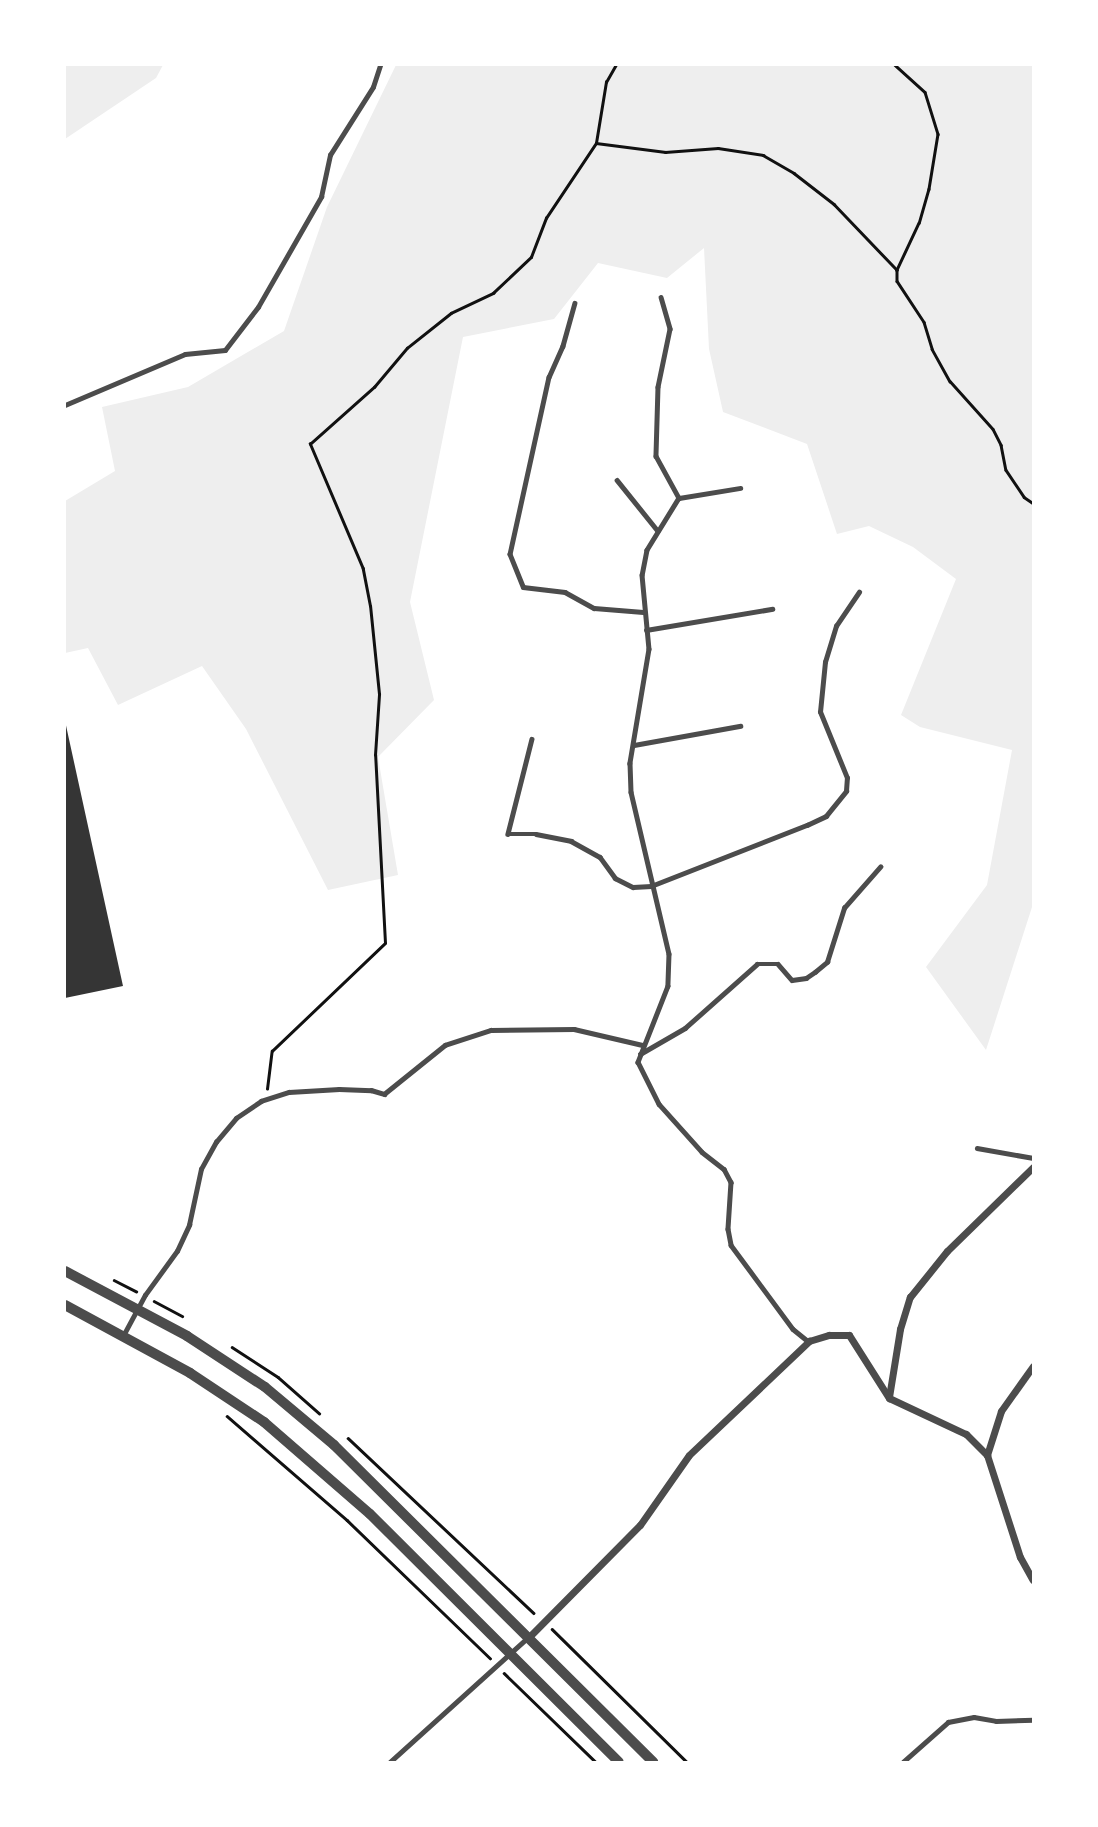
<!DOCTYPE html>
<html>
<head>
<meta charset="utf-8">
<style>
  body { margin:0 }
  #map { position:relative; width:1098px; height:1827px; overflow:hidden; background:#fff; font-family:"Titillium Web",sans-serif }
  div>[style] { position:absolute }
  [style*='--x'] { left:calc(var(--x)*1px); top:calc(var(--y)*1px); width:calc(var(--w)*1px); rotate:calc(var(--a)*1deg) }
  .green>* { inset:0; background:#eee }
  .building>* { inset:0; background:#353535 }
  .path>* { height:2.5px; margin:-1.25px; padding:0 1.25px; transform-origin:1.25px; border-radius:1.25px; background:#111 }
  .service>* { height:4.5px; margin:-2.25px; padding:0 2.25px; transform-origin:2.25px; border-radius:2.25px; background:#4c4c4c }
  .minor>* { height:7px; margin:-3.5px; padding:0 3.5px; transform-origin:3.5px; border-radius:3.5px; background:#4c4c4c }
  .tertiary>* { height:10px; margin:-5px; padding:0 5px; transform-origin:5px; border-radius:5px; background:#4c4c4c }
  span { translate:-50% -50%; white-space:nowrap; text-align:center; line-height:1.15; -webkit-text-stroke:5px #fff; paint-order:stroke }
  .frame { position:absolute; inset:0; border:66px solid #fff; pointer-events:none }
</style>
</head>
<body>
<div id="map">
  <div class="green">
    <div style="clip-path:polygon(65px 65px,163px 65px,156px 78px,65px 139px)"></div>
    <div style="clip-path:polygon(396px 65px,1033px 65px,1033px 904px,986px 1050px,926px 967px,987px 885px,1012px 750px,920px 727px,901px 715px,956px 579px,913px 547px,869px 526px,837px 534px,807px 444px,723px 412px,709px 349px,704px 248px,667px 278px,598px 263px,554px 319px,463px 337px,410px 602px,434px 700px,378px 757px,398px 875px,328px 890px,246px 729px,202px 666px,118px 705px,88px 648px,65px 653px,65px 501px,115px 471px,102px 407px,188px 387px,284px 331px,327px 207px)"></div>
  </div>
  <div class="building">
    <div style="clip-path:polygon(65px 721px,123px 986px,65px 998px)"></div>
  </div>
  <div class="path">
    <div style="--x:895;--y:65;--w:40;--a:42"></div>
    <div style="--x:925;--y:92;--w:44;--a:72.8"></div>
    <div style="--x:938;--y:134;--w:56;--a:99.3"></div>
    <div style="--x:929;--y:189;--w:35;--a:106"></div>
    <div style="--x:919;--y:223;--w:52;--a:115.1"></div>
    <div style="--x:897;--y:270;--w:11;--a:90"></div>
    <div style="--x:897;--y:281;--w:49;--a:56.6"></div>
    <div style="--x:924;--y:322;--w:28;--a:73"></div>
    <div style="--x:932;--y:349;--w:37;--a:61"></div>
    <div style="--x:950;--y:381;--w:64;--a:48.1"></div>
    <div style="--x:993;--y:429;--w:18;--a:63"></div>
    <div style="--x:1001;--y:445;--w:25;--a:79"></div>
    <div style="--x:1006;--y:470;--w:32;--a:56"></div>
    <div style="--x:1024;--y:497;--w:11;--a:34"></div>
    <div style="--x:596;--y:143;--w:70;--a:7.4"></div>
    <div style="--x:665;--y:152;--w:53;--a:-4.3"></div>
    <div style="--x:718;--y:148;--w:46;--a:8.8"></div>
    <div style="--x:763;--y:155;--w:36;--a:30"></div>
    <div style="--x:794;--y:173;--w:51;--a:37.8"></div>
    <div style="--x:834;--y:204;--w:91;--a:46.3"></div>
    <div style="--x:267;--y:1089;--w:38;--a:-83"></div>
    <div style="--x:272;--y:1051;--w:156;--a:-43.7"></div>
    <div style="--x:385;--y:943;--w:188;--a:-93"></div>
    <div style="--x:375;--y:755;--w:61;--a:-86.2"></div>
    <div style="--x:379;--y:694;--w:88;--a:-95.8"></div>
    <div style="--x:370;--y:606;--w:38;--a:-101"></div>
    <div style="--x:363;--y:569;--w:136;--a:-113"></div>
    <div style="--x:310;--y:444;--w:86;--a:-41.7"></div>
    <div style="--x:374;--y:387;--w:51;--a:-49.8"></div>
    <div style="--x:407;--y:348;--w:56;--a:-38.5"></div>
    <div style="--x:451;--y:313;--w:47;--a:-25.5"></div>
    <div style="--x:493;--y:293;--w:52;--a:-43.5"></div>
    <div style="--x:531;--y:257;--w:42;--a:-69"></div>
    <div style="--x:546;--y:218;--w:90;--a:-56.3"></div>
    <div style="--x:596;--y:143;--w:62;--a:-80.7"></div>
    <div style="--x:606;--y:82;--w:20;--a:-60"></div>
    <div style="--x:114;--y:1280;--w:25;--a:27"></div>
    <div style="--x:154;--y:1301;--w:32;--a:28"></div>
    <div style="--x:232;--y:1347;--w:55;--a:33.1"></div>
    <div style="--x:278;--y:1377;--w:55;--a:41.3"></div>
    <div style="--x:227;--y:1416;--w:159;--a:40.9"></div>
    <div style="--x:347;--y:1520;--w:199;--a:44"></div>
    <div style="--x:348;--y:1438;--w:255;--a:43.3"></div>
    <div style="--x:552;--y:1629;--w:190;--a:44.6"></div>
    <div style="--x:504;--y:1673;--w:128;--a:44.1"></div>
  </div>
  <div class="service">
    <div style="--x:661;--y:297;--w:33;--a:74"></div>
    <div style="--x:670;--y:329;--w:59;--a:101.7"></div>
    <div style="--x:658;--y:387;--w:69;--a:91.7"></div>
    <div style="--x:656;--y:456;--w:48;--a:61.3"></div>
    <div style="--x:679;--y:498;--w:61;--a:121.6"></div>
    <div style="--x:647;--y:550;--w:25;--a:101"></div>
    <div style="--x:642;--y:575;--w:74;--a:84.6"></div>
    <div style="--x:649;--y:649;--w:116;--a:99.5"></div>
    <div style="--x:630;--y:763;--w:29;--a:88"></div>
    <div style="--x:631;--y:792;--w:166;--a:76.8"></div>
    <div style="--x:669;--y:954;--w:32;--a:92"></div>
    <div style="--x:668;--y:986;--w:82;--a:111.5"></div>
    <div style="--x:638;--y:1062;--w:47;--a:63.4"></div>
    <div style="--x:659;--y:1104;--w:64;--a:48.1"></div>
    <div style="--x:702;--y:1152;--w:28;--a:38"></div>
    <div style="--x:724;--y:1169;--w:15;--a:62"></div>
    <div style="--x:731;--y:1182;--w:47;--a:93.7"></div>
    <div style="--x:728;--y:1229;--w:16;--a:79"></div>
    <div style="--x:731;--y:1245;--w:104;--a:53.6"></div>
    <div style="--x:793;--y:1329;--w:19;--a:39"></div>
    <div style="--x:575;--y:303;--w:45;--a:105.6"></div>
    <div style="--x:563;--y:346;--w:34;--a:114"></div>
    <div style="--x:549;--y:377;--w:181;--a:102.4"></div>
    <div style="--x:510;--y:554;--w:35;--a:68"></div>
    <div style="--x:523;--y:587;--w:42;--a:6.8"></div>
    <div style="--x:565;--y:592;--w:33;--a:29"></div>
    <div style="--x:594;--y:608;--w:49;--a:4.7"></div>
    <div style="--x:65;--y:405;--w:130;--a:-23"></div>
    <div style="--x:185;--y:354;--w:40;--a:-5.7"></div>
    <div style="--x:225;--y:350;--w:54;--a:-52.5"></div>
    <div style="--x:258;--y:307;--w:127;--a:-60.2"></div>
    <div style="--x:321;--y:197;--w:43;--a:-77.9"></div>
    <div style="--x:330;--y:155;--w:80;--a:-57.7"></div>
    <div style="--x:373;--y:87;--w:23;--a:-72"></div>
    <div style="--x:617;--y:480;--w:65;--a:51.2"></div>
    <div style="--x:679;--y:498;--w:62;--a:-9.3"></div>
    <div style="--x:646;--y:630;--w:128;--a:-9.5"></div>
    <div style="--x:532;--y:739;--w:98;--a:104.2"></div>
    <div style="--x:508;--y:834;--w:28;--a:0"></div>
    <div style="--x:536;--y:834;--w:36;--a:11"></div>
    <div style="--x:571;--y:841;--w:33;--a:29"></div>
    <div style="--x:600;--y:857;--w:26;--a:54"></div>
    <div style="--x:615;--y:878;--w:20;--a:27"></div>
    <div style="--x:633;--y:887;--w:18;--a:-3"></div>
    <div style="--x:651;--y:886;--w:168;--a:-21.4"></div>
    <div style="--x:807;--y:825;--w:21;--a:-25"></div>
    <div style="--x:826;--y:816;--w:32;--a:-51"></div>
    <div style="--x:846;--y:791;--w:13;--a:-86"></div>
    <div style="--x:847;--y:778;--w:71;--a:-112.2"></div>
    <div style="--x:820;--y:712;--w:50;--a:-84.3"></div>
    <div style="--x:825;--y:662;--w:38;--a:-73"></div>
    <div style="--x:836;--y:626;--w:41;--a:-55.9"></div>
    <div style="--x:634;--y:745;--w:108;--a:-10.2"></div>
    <div style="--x:640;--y:1054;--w:52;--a:-30"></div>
    <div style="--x:685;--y:1028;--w:96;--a:-41.6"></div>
    <div style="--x:757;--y:964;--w:21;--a:0"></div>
    <div style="--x:778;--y:964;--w:21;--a:49"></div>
    <div style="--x:792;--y:980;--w:14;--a:-8"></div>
    <div style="--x:806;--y:978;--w:11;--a:-34"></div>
    <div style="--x:815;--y:972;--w:16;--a:-40"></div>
    <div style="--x:827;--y:962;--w:57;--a:-72.5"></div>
    <div style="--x:844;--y:908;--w:55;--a:-48.7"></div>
    <div style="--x:977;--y:1148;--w:57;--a:10.1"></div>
    <div style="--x:124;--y:1334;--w:44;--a:-61.7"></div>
    <div style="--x:145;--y:1295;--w:54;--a:-54"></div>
    <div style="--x:177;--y:1251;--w:29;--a:-65"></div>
    <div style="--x:189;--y:1225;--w:57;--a:-77.9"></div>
    <div style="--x:201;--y:1169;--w:31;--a:-61"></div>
    <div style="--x:216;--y:1142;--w:31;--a:-50"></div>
    <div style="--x:236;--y:1118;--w:30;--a:-34"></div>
    <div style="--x:261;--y:1101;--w:29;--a:-18"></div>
    <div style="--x:289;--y:1092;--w:50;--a:-3.4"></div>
    <div style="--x:339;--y:1089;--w:32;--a:2"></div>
    <div style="--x:371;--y:1090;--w:14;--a:17"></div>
    <div style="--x:384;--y:1094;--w:78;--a:-38.8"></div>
    <div style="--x:445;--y:1045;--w:48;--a:-18.1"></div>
    <div style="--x:491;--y:1030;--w:83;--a:-0.7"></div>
    <div style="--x:574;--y:1029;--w:71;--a:13.1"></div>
    <div style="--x:390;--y:1762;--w:185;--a:-42.1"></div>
    <div style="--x:903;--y:1762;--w:60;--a:-41.6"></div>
    <div style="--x:948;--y:1722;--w:26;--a:-11"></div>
    <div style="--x:974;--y:1717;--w:22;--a:10"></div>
    <div style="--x:996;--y:1721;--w:37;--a:-2"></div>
  </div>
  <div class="minor">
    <div style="--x:889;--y:1397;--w:69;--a:-80.8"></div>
    <div style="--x:900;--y:1329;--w:34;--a:-73"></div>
    <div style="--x:910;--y:1297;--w:59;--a:-51.2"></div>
    <div style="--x:947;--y:1251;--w:120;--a:-44.3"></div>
    <div style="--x:987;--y:1455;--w:46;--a:-72.3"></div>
    <div style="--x:1001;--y:1411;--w:55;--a:-54.6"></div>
    <div style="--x:528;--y:1638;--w:159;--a:-45.3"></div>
    <div style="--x:640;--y:1525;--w:85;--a:-55"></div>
    <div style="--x:689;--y:1455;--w:166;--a:-43.5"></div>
    <div style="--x:809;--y:1341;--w:21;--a:-17"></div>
    <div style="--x:829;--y:1335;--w:20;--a:0"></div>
    <div style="--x:849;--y:1335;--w:75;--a:57.6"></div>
    <div style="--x:889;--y:1398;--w:85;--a:25.1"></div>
    <div style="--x:966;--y:1434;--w:30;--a:45"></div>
    <div style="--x:987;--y:1455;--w:107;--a:72.1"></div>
    <div style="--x:1020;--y:1557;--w:26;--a:61"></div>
  </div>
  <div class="tertiary">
    <div style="--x:65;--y:1271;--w:138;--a:28"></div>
    <div style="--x:187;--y:1336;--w:93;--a:33.2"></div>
    <div style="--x:265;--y:1387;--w:90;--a:40"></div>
    <div style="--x:334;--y:1445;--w:450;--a:44.8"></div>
    <div style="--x:65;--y:1305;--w:142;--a:28.5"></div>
    <div style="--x:190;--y:1373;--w:89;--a:33.5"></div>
    <div style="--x:264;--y:1422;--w:140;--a:41"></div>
    <div style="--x:370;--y:1514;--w:351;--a:44.9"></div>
  </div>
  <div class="frame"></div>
</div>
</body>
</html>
